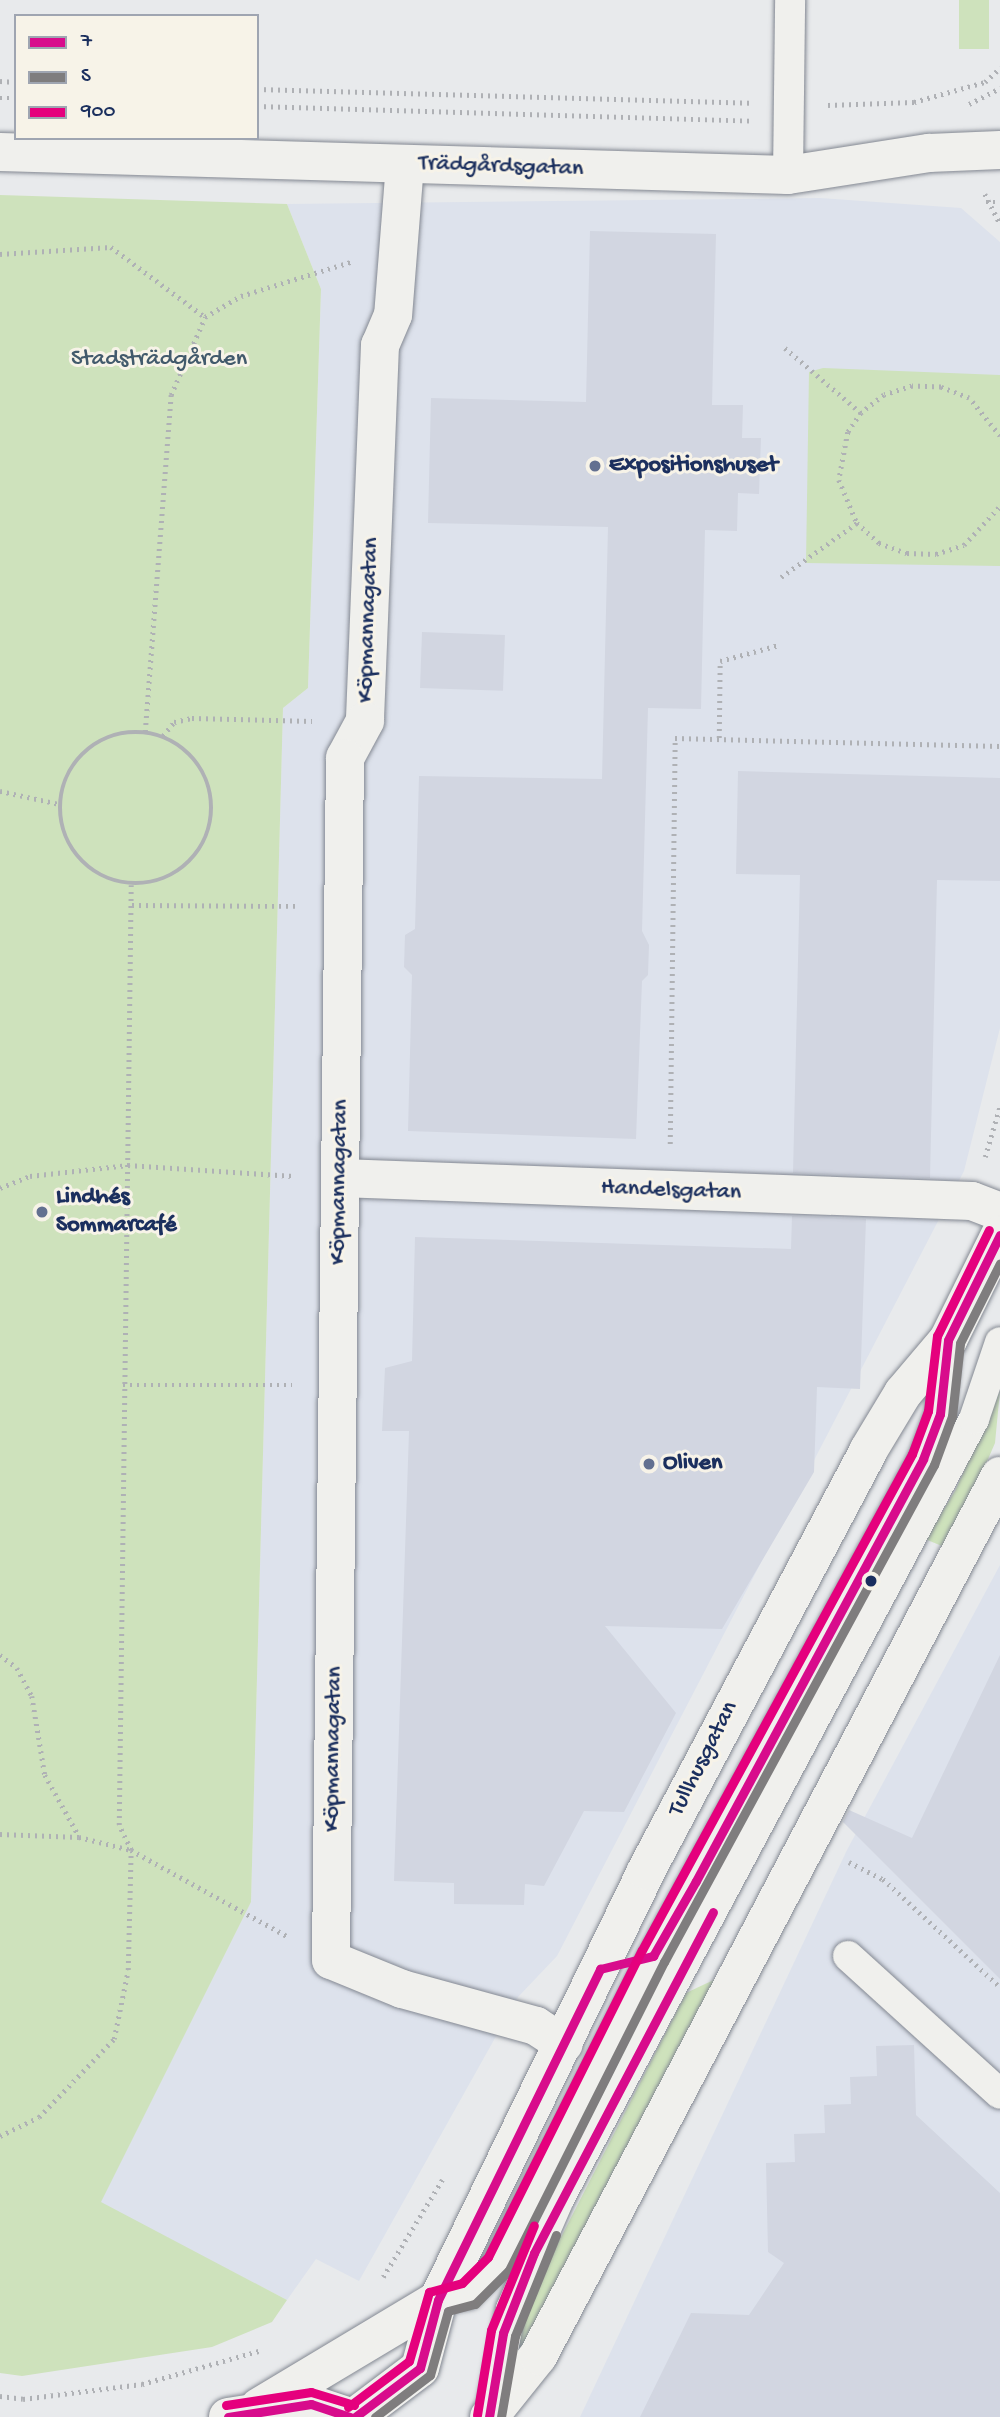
<!DOCTYPE html>
<html>
<head>
<meta charset="utf-8">
<style>
  body { margin:0 }
  #map { position:relative; width:1000px; height:2417px; overflow:hidden; background:#e8eaec; font-family:"Gochi Hand",sans-serif }
  div>[style] { position:absolute }
  [style*='--x'] { left:calc(var(--x)*1px); top:calc(var(--y)*1px); width:calc(var(--w)*1px); rotate:calc(var(--a)*1deg) }
  .built>* { inset:0; background:#dde2ec }
  .green>* { inset:0; background:#cee2bc; transform-origin:0 0 }
  .building>* { inset:0; background:#d2d6e1; transform-origin:0 0 }
  .path>* { height:4.5px; margin-top:-2.25px; transform-origin:0; background:repeating-linear-gradient(90deg,#afb1b5 0 2px,transparent 0 7px) }
  .path>.ring { margin:-2.25px; padding:0; box-sizing:content-box; background:none; border:4.5px solid #afb1b5; border-radius:50% }
  .roads { filter:drop-shadow(0 0 2px #838892) drop-shadow(0 0 2px #838892) }
  .service>* { height:30px; margin:-15px; padding:0 15px; transform-origin:15px; border-radius:15px; background:#f0f0ed }
  .minor>* { height:38px; margin:-19px; padding:0 19px; transform-origin:19px; border-radius:19px; background:#f0f0ed }
  .tertiary>* { height:38px; margin:-19px; padding:0 19px; transform-origin:19px; border-radius:19px; background:#f0f0ed }
  .bus-1>* { height:9px; margin:-4.5px; padding:0 4.5px; transform-origin:4.5px; border-radius:4.5px; background:#d80c8c }
  .bus-2>* { height:9px; margin:-4.5px; padding:0 4.5px; transform-origin:4.5px; border-radius:4.5px; background:#7f7d7e }
  .bus-3>* { height:9px; margin:-4.5px; padding:0 4.5px; transform-origin:4.5px; border-radius:4.5px; background:#e5007d }
  .dots>* { width:19px; height:19px; translate:-50% -50%; box-sizing:border-box; border:4px solid #f7f3e8; border-radius:50% }
  span { translate:-50% -50%; white-space:nowrap; text-align:center; line-height:1.15; -webkit-text-stroke:6px #f7f3e8; paint-order:stroke }
  .street-label { font-size:24px; color:#1b2f5e }
  .park-label { font-size:24px; color:#425a6c }
  .poi-label { font-size:24px; color:#1b2f5e; font-weight:700 }
  .left { translate:0 -50%; text-align:left }
  .legend { position:absolute; left:14px; top:14px; width:245px; height:126px; box-sizing:border-box; background:#f7f3e8; border:2px solid #9fa5b1; margin:0; padding:9px 12px; list-style:none; font-size:21px; color:#1b2f5e }
  .legend li { display:flex; align-items:center; gap:14px; height:35px }
  .legend b { width:35px; border:2px solid #9fa5b1 }
</style>
</head>
<body>
<div id="map">
  <div class="built">
    <div style="clip-path:polygon(820px 198px,961px 208px,1000px 242px,1000px 1028px,964px 1171px,557px 1956px,518px 1997px,359px 2281px,316px 2259px,287px 2300px,100px 2203px,251px 1902px,283px 708px,308px 688px,321px 289px,287px 204px)"></div>
    <div style="clip-path:polygon(1000px 1565px,1000px 2417px,580px 2417px,847px 1850px)"></div>
  </div>
  <div class="green">
    <div style="left:959px;top:0;width:30px;height:49px"></div>
    <div style="clip-path:polygon(0 195px,287px 204px,321px 289px,308px 688px,283px 708px,251px 1902px,101px 2202px,287px 2300px,272px 2322px,212px 2347px,22px 2376px,0 2373px)"></div>
    <div style="clip-path:polygon(823px 368px,1000px 375px,1000px 566px,806px 563px,809px 372px)"></div>
    <div style="clip-path:polygon(1000px 1391px,995px 1443px,949px 1549px,925px 1539px,955px 1491px)"></div>
    <div style="clip-path:polygon(722px 1976px,523px 2349px,514px 2355px,536px 2286px,686px 1993px)"></div>
  </div>
  <div class="building">
    <div style="clip-path:polygon(590px 231px,716px 234px,712px 405px,743px 405px,742px 438px,761px 438px,759px 494px,738px 493px,737px 531px,705px 530px,701px 709px,648px 708px,642px 931px,649px 945px,648px 975px,642px 981px,636px 1139px,408px 1131px,412px 975px,404px 967px,405px 935px,415px 929px,419px 776px,602px 779px,608px 527px,428px 523px,431px 398px,586px 402px)"></div>
    <div style="left:422px;top:632px;width:83px;height:56px;rotate:2deg"></div>
    <div style="clip-path:polygon(738px 771px,1000px 778px,1000px 881px,937px 880px,930px 1178px,793px 1173px,800px 875px,736px 874px)"></div>
    <div style="clip-path:polygon(792px 1216px,866px 1219px,860px 1389px,817px 1387px,814px 1472px,722px 1629px,605px 1626px,676px 1713px,624px 1812px,584px 1811px,544px 1886px,525px 1884px,524px 1905px,454px 1904px,454px 1883px,394px 1881px,409px 1431px,382px 1431px,385px 1368px,412px 1361px,415px 1237px,791px 1249px)"></div>
    <div style="clip-path:polygon(1000px 1655px,1000px 1979px,843px 1822px,849px 1810px,912px 1838px)"></div>
    <div style="clip-path:polygon(914px 2045px,916px 2115px,1000px 2193px,1000px 2417px,640px 2417px,691px 2313px,749px 2315px,784px 2263px,768px 2252px,766px 2163px,795px 2162px,794px 2134px,825px 2133px,824px 2105px,851px 2104px,850px 2077px,877px 2076px,876px 2046px)"></div>
  </div>
  <div class="path">
    <div style="--x:0;--y:81;--w:16;--a:4"></div>
    <div style="--x:257;--y:89;--w:493;--a:1.6"></div>
    <div style="--x:0;--y:98;--w:16;--a:0"></div>
    <div style="--x:969;--y:104;--w:35;--a:-27"></div>
    <div style="--x:828;--y:105;--w:86;--a:-2"></div>
    <div style="--x:914;--y:102;--w:74;--a:-15.7"></div>
    <div style="--x:985;--y:82;--w:21;--a:-43"></div>
    <div style="--x:257;--y:106;--w:493;--a:1.7"></div>
    <div style="--x:985;--y:194;--w:33;--a:63"></div>
    <div style="--x:986;--y:202;--w:14;--a:0"></div>
    <div style="--x:0;--y:254;--w:111;--a:-3.6"></div>
    <div style="--x:111;--y:247;--w:117;--a:36.7"></div>
    <div style="--x:785;--y:348;--w:100;--a:40.5"></div>
    <div style="--x:1000;--y:436;--w:49;--a:-129.2"></div>
    <div style="--x:969;--y:398;--w:30;--a:-159"></div>
    <div style="--x:941;--y:387;--w:29;--a:-178"></div>
    <div style="--x:912;--y:386;--w:29;--a:162"></div>
    <div style="--x:884;--y:395;--w:29;--a:142"></div>
    <div style="--x:861;--y:413;--w:23;--a:124"></div>
    <div style="--x:848;--y:432;--w:49;--a:100.6"></div>
    <div style="--x:839;--y:480;--w:47;--a:67.3"></div>
    <div style="--x:857;--y:523;--w:30;--a:42"></div>
    <div style="--x:879;--y:543;--w:30;--a:20"></div>
    <div style="--x:907;--y:553;--w:29;--a:2"></div>
    <div style="--x:936;--y:554;--w:29;--a:-18"></div>
    <div style="--x:964;--y:545;--w:53;--a:-47.3"></div>
    <div style="--x:781;--y:577;--w:93;--a:-35.4"></div>
    <div class="ring" style="left:60px;top:732px;width:147.5px;height:147.5px"></div>
    <div style="--x:145;--y:732;--w:338;--a:-85.6"></div>
    <div style="--x:171;--y:395;--w:85;--a:-66.4"></div>
    <div style="--x:205;--y:317;--w:42;--a:-30.3"></div>
    <div style="--x:241;--y:296;--w:115;--a:-17.2"></div>
    <div style="--x:163;--y:736;--w:18;--a:-52"></div>
    <div style="--x:174;--y:722;--w:18;--a:-13"></div>
    <div style="--x:192;--y:718;--w:120;--a:1.4"></div>
    <div style="--x:719;--y:738;--w:77;--a:-89.3"></div>
    <div style="--x:720;--y:661;--w:61;--a:-15.2"></div>
    <div style="--x:0;--y:791;--w:60;--a:12.4"></div>
    <div style="--x:132;--y:905;--w:167;--a:0.3"></div>
    <div style="--x:670;--y:1144;--w:406;--a:-89.3"></div>
    <div style="--x:675;--y:738;--w:325;--a:1.4"></div>
    <div style="--x:985;--y:1157;--w:53;--a:-73.6"></div>
    <div style="--x:0;--y:1188;--w:32;--a:-22"></div>
    <div style="--x:30;--y:1176;--w:99;--a:-6.4"></div>
    <div style="--x:128;--y:1165;--w:166;--a:3.8"></div>
    <div style="--x:123;--y:1385;--w:169;--a:0"></div>
    <div style="--x:0;--y:1655;--w:21;--a:37"></div>
    <div style="--x:17;--y:1668;--w:32;--a:62"></div>
    <div style="--x:32;--y:1696;--w:80;--a:80.7"></div>
    <div style="--x:45;--y:1775;--w:70;--a:60.9"></div>
    <div style="--x:0;--y:1834;--w:79;--a:2.2"></div>
    <div style="--x:79;--y:1837;--w:54;--a:14"></div>
    <div style="--x:131;--y:1850;--w:178;--a:28.9"></div>
    <div style="--x:849;--y:1862;--w:38;--a:27"></div>
    <div style="--x:883;--y:1879;--w:159;--a:42.7"></div>
    <div style="--x:0;--y:2136;--w:43;--a:-26"></div>
    <div style="--x:39;--y:2117;--w:108;--a:-46.1"></div>
    <div style="--x:114;--y:2039;--w:70;--a:-78.5"></div>
    <div style="--x:128;--y:1970;--w:120;--a:-88.6"></div>
    <div style="--x:131;--y:1850;--w:28;--a:-116"></div>
    <div style="--x:119;--y:1825;--w:940;--a:-89.27"></div>
    <div style="--x:383;--y:2277;--w:114;--a:-58.7"></div>
    <div style="--x:0;--y:2396;--w:23;--a:7"></div>
    <div style="--x:23;--y:2399;--w:120;--a:-7.2"></div>
    <div style="--x:142;--y:2384;--w:122;--a:-15.8"></div>
  </div>
  <div class="roads">
    <div class="service">
      <div style="--x:788;--y:175;--w:175;--a:-89.3"></div>
      <div style="--x:848;--y:1956;--w:205;--a:42.2"></div>
      <div style="--x:438;--y:2300;--w:31;--a:-11"></div>
      <div style="--x:468;--y:2294;--w:42;--a:-45"></div>
      <div style="--x:498;--y:2264;--w:345;--a:-63.3"></div>
      <div style="--x:653;--y:1956;--w:566;--a:-61.49"></div>
      <div style="--x:923;--y:1459;--w:48;--a:-69.3"></div>
      <div style="--x:940;--y:1414;--w:74;--a:-83.8"></div>
      <div style="--x:490;--y:2415;--w:108;--a:-78.8"></div>
      <div style="--x:511;--y:2309;--w:120;--a:-66.4"></div>
      <div style="--x:559;--y:2199;--w:884;--a:-61.98"></div>
      <div style="--x:974;--y:1419;--w:81;--a:-71.3"></div>
    </div>
    <div class="minor">
      <div style="--x:0;--y:152;--w:788;--a:1.67"></div>
      <div style="--x:788;--y:175;--w:143;--a:-8.9"></div>
      <div style="--x:929;--y:153;--w:71;--a:-2.4"></div>
      <div style="--x:405;--y:164;--w:151;--a:94.5"></div>
      <div style="--x:393;--y:315;--w:33;--a:113"></div>
      <div style="--x:380;--y:345;--w:376;--a:92.3"></div>
      <div style="--x:365;--y:721;--w:42;--a:118.4"></div>
      <div style="--x:345;--y:758;--w:1202;--a:90.67"></div>
      <div style="--x:331;--y:1960;--w:77;--a:22.2"></div>
      <div style="--x:402;--y:1989;--w:139;--a:15.4"></div>
      <div style="--x:536;--y:2026;--w:33;--a:33"></div>
      <div style="--x:340;--y:1178;--w:632;--a:2.08"></div>
      <div style="--x:972;--y:1201;--w:30;--a:21"></div>
    </div>
    <div class="tertiary">
      <div style="--x:259;--y:2407;--w:209;--a:-30.9"></div>
      <div style="--x:228;--y:2417;--w:84;--a:-8.9"></div>
      <div style="--x:311;--y:2404;--w:41;--a:18.4"></div>
      <div style="--x:355;--y:2417;--w:81;--a:-37"></div>
      <div style="--x:420;--y:2368;--w:70;--a:-75.2"></div>
      <div style="--x:438;--y:2300;--w:477;--a:-64.1"></div>
      <div style="--x:646;--y:1871;--w:475;--a:-62.1"></div>
      <div style="--x:868;--y:1451;--w:68;--a:-58.9"></div>
      <div style="--x:903;--y:1393;--w:70;--a:-49.7"></div>
      <div style="--x:948;--y:1340;--w:117;--a:-63.7"></div>
      <div style="--x:489;--y:2417;--w:78;--a:-51.2"></div>
      <div style="--x:538;--y:2356;--w:994;--a:-62.3"></div>
    </div>
  </div>
  <div class="bus-1">
    <div style="--x:228;--y:2417;--w:84;--a:-8.9"></div>
    <div style="--x:311;--y:2404;--w:41;--a:18.4"></div>
    <div style="--x:355;--y:2417;--w:81;--a:-37"></div>
    <div style="--x:420;--y:2368;--w:70;--a:-75.2"></div>
    <div style="--x:438;--y:2300;--w:369;--a:-63.9"></div>
    <div style="--x:600;--y:1969;--w:55;--a:-13.8"></div>
    <div style="--x:653;--y:1956;--w:86;--a:-60.2"></div>
    <div style="--x:696;--y:1881;--w:479;--a:-61.7"></div>
    <div style="--x:923;--y:1459;--w:48;--a:-69.3"></div>
    <div style="--x:940;--y:1414;--w:74;--a:-83.8"></div>
    <div style="--x:948;--y:1340;--w:117;--a:-63.7"></div>
    <div style="--x:489;--y:2417;--w:85;--a:-80.5"></div>
    <div style="--x:503;--y:2333;--w:86;--a:-68.8"></div>
    <div style="--x:534;--y:2253;--w:385;--a:-62.3"></div>
  </div>
  <div class="bus-2">
    <div style="--x:375;--y:2417;--w:69;--a:-37.4"></div>
    <div style="--x:430;--y:2375;--w:66;--a:-74.3"></div>
    <div style="--x:448;--y:2311;--w:28;--a:-15"></div>
    <div style="--x:475;--y:2304;--w:48;--a:-45"></div>
    <div style="--x:509;--y:2270;--w:345;--a:-63.3"></div>
    <div style="--x:664;--y:1962;--w:566;--a:-61.49"></div>
    <div style="--x:934;--y:1465;--w:52;--a:-69.8"></div>
    <div style="--x:952;--y:1416;--w:73;--a:-83.7"></div>
    <div style="--x:960;--y:1343;--w:89;--a:-63.4"></div>
    <div style="--x:501;--y:2417;--w:82;--a:-80.2"></div>
    <div style="--x:515;--y:2336;--w:109;--a:-67.9"></div>
  </div>
  <div class="bus-3">
    <div style="--x:226;--y:2405;--w:86;--a:-8.7"></div>
    <div style="--x:311;--y:2392;--w:45;--a:16.8"></div>
    <div style="--x:348;--y:2407;--w:76;--a:-37"></div>
    <div style="--x:409;--y:2361;--w:72;--a:-73.8"></div>
    <div style="--x:429;--y:2292;--w:34;--a:-15"></div>
    <div style="--x:462;--y:2283;--w:37;--a:-45"></div>
    <div style="--x:488;--y:2257;--w:343;--a:-63.4"></div>
    <div style="--x:642;--y:1950;--w:565;--a:-61.44"></div>
    <div style="--x:912;--y:1454;--w:46;--a:-69.6"></div>
    <div style="--x:928;--y:1411;--w:76;--a:-83.2"></div>
    <div style="--x:937;--y:1336;--w:118;--a:-63.9"></div>
    <div style="--x:477;--y:2415;--w:86;--a:-80.6"></div>
    <div style="--x:491;--y:2330;--w:113;--a:-67.7"></div>
  </div>
  <div class="dots">
    <div style="left:595px;top:466px;background:#637090"></div>
    <div style="left:42px;top:1212px;background:#637090"></div>
    <div style="left:649px;top:1464px;background:#637090"></div>
    <div style="left:871px;top:1581px;background:#1b2f5e"></div>
  </div>
  <div class="street-label">
    <span style="left:501px;top:167px;rotate:2deg">Trädgårdsgatan</span>
    <span style="left:369px;top:620px;rotate:-88deg">Köpmannagatan</span>
    <span style="left:340px;top:1182px;rotate:-89deg">Köpmannagatan</span>
    <span style="left:671px;top:1191px;rotate:2deg">Handelsgatan</span>
    <span style="left:334px;top:1749px;rotate:-89deg">Köpmannagatan</span>
    <span style="left:704px;top:1759px;rotate:-63deg">Tullhusgatan</span>
  </div>
  <div class="park-label">
    <span style="left:159px;top:360px">Stadsträdgården</span>
  </div>
  <div class="poi-label">
    <span class="left" style="left:609px;top:466px">Expositionshuset</span>
    <span class="left" style="left:56px;top:1212px">Lindhés<br>Sommarcafé</span>
    <span class="left" style="left:663px;top:1464px">Oliven</span>
  </div>
  <ul class="legend">
  <li><b style="height:9px;background:#d80c8c"></b>7</li>
  <li><b style="height:9px;background:#7f7d7e"></b>S</li>
  <li><b style="height:9px;background:#e5007d"></b>900</li>
  </ul>
</div>
</body>
</html>
